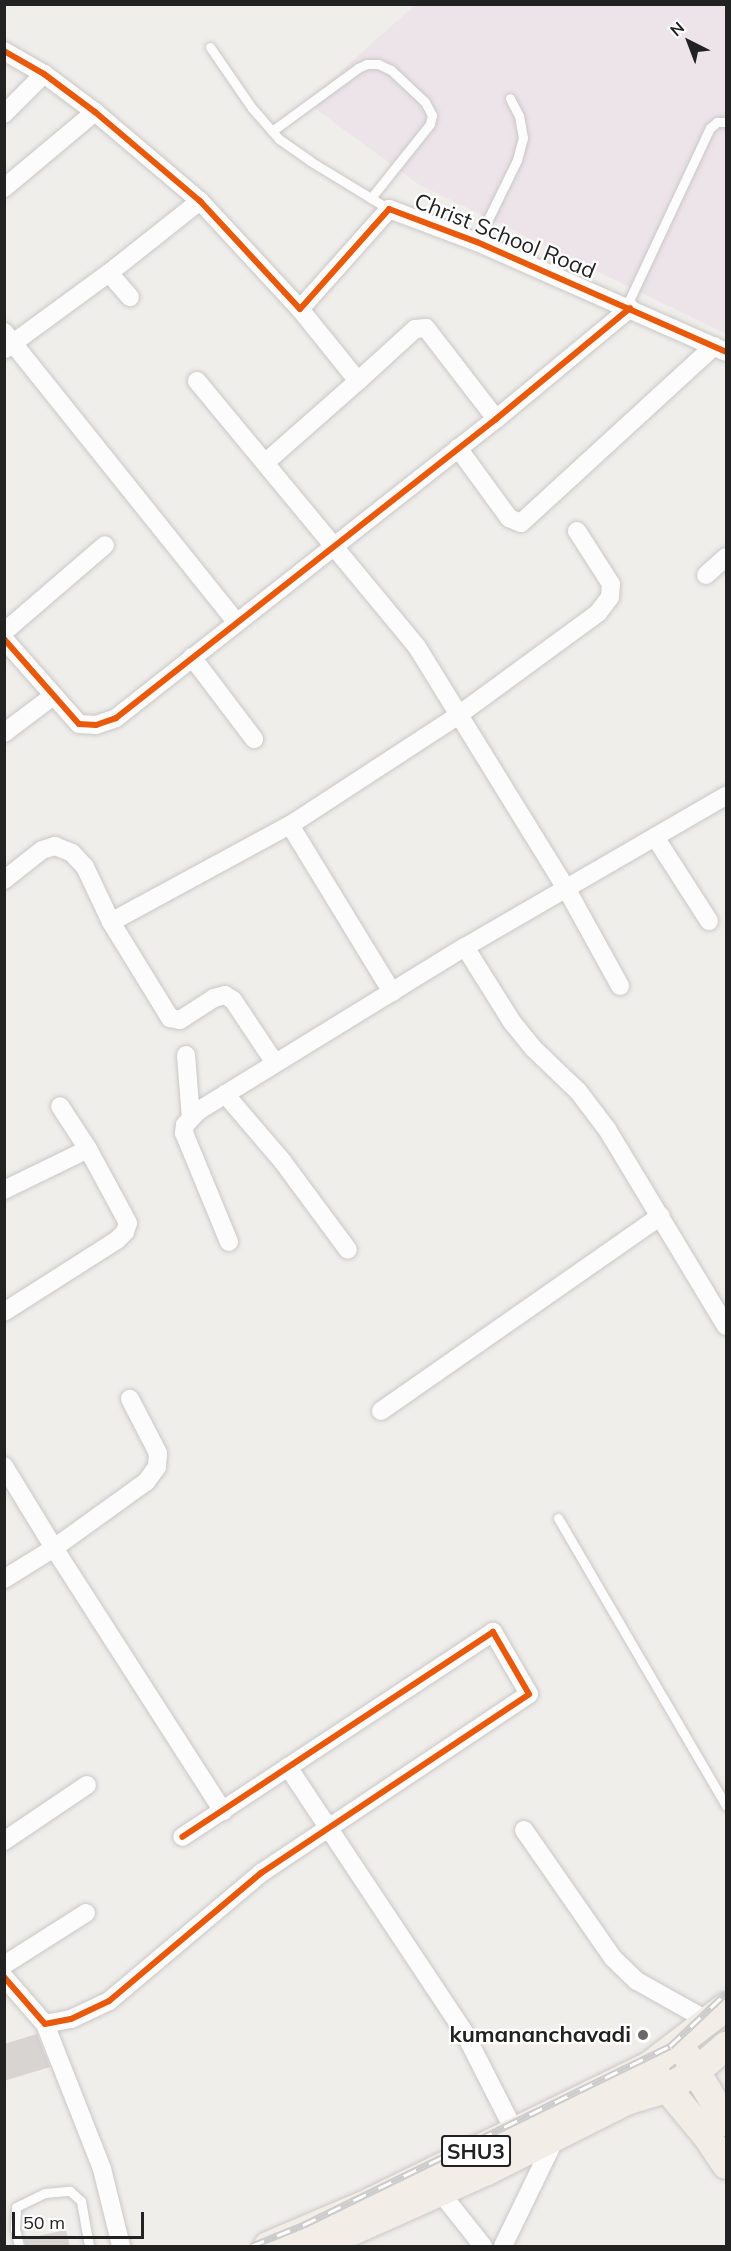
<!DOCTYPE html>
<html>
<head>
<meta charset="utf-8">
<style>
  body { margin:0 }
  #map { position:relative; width:731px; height:2251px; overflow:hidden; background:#f0eeeb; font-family:Mulish,sans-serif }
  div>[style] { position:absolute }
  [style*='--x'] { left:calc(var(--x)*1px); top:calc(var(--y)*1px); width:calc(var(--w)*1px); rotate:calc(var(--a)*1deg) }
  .industrial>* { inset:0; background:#ede4e9 }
  .building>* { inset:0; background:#d7d4d2 }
  .roads { filter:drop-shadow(0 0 2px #c9c8c7) drop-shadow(0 0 2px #c9c8c7) }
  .lane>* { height:9px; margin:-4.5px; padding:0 4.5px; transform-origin:4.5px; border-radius:4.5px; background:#fdfcfc }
  .street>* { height:18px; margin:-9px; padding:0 9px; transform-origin:9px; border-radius:9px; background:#fdfcfc }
  .primary>* { height:28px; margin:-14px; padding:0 14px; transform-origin:14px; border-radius:14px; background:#f3ede7 }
  .rail>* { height:7px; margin-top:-3.5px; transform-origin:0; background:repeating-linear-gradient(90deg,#fff 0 14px,#ccc 0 28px); box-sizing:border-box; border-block:2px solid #ccc }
  .cycleway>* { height:6px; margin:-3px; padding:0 3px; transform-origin:3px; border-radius:3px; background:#e8590c }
  .dots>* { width:16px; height:16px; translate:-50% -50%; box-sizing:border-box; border:3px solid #fff; border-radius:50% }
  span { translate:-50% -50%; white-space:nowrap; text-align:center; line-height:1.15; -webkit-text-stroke:4.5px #fff; paint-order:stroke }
  .shield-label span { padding:2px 4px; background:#fff; border:2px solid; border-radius:4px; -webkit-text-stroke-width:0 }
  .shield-label { font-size:21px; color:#222; font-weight:700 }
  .street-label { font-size:22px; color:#222 }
  .poi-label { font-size:22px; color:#222; font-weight:700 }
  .right { translate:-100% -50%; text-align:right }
  .frame { position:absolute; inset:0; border:6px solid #222; pointer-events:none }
  .north { position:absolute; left:659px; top:12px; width:60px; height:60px; -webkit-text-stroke:4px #fff; paint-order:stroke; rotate:318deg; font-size:16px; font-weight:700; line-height:24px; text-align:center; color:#222 }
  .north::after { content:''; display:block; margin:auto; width:21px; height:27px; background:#222; clip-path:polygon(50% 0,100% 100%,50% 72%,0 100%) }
  .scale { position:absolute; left:12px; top:2212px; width:132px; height:27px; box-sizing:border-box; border:3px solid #222; border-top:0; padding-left:8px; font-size:18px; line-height:21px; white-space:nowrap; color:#222; -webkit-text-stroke:4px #fff; paint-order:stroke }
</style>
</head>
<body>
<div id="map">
  <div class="industrial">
    <div style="clip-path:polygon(415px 5px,726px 5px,726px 334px,418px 184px,306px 102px)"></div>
  </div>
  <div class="building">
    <div style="clip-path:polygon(37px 2034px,50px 2067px,4px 2081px,4px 2044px)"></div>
    <div style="clip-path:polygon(66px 2230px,70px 2247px,26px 2247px,24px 2239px)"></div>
  </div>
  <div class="roads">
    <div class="lane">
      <div style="--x:210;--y:47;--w:74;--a:55.5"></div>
      <div style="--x:252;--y:108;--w:41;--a:48.9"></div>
      <div style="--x:279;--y:139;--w:38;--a:35"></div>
      <div style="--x:310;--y:161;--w:92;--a:31.3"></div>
      <div style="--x:272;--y:131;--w:107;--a:-36.2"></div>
      <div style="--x:358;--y:68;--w:10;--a:-24"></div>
      <div style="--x:367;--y:64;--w:11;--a:0"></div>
      <div style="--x:378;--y:64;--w:14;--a:25"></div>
      <div style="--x:391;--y:70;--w:47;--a:43.3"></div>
      <div style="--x:425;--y:102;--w:15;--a:62"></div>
      <div style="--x:432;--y:115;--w:9;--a:103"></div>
      <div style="--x:430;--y:124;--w:95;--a:128.6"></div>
      <div style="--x:477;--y:242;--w:91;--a:-64"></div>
      <div style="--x:517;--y:160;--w:23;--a:-75"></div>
      <div style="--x:523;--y:138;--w:22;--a:-100"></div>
      <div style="--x:519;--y:116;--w:20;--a:-117"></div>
      <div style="--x:626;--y:307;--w:198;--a:-64.9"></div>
      <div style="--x:710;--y:128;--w:9;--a:-41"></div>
      <div style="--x:717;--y:122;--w:9;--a:0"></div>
      <div style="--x:558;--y:1518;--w:333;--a:59.7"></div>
      <div style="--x:19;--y:2246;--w:18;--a:-103"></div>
      <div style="--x:15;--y:2228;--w:21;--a:-87"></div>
      <div style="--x:16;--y:2207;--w:32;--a:-26"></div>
      <div style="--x:45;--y:2193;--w:25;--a:-5"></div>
      <div style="--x:70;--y:2191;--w:15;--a:42"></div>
      <div style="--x:81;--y:2201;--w:46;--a:79.9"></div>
    </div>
    <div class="street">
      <div style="--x:4;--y:51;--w:46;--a:29.9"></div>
      <div style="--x:44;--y:74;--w:64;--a:36.7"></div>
      <div style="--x:95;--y:112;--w:138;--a:40.3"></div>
      <div style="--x:200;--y:201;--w:147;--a:47.2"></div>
      <div style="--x:300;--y:309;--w:134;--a:-48.3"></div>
      <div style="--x:389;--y:209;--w:94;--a:20.6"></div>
      <div style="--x:477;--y:242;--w:272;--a:23.8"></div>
      <div style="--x:4;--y:114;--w:57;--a:-45"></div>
      <div style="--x:4;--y:188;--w:119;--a:-39.9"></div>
      <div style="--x:109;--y:273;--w:32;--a:49"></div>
      <div style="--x:4;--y:332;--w:371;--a:51.3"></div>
      <div style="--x:5;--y:349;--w:129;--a:-36.2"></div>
      <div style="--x:109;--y:273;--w:116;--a:-38.4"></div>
      <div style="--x:197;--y:381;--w:345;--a:50.4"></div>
      <div style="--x:417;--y:647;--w:283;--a:58.3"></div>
      <div style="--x:566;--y:888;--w:112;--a:61.1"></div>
      <div style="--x:358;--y:381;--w:77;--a:-42.4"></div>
      <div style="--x:415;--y:329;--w:11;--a:-5"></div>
      <div style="--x:426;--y:328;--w:115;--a:52.4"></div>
      <div style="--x:458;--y:448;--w:87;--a:53.9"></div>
      <div style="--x:509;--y:518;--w:13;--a:23"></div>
      <div style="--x:521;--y:523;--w:262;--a:-42.5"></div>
      <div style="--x:266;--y:462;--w:123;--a:-41.4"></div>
      <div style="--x:358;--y:381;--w:92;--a:-128.9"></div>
      <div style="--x:706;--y:575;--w:27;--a:-42"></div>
      <div style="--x:4;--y:632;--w:133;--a:-40.7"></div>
      <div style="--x:4;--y:639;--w:113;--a:48.6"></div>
      <div style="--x:79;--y:724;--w:17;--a:3"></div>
      <div style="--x:96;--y:725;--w:21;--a:-19"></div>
      <div style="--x:116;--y:718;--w:484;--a:-38.2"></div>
      <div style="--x:496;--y:419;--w:174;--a:-39.6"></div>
      <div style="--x:192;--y:657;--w:103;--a:52.9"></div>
      <div style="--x:4;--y:733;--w:61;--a:-37.1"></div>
      <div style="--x:290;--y:825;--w:196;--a:58.6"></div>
      <div style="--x:655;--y:837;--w:100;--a:57.3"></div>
      <div style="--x:4;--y:880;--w:48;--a:-38.3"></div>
      <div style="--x:42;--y:850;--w:14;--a:-17"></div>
      <div style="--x:55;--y:846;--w:18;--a:22"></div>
      <div style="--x:72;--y:853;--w:19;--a:47"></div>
      <div style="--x:85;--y:867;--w:61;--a:64.7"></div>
      <div style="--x:111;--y:922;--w:113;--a:58.4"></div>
      <div style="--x:170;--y:1018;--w:10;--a:11"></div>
      <div style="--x:180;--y:1020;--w:40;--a:-32.9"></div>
      <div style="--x:214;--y:998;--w:11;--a:-15"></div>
      <div style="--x:225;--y:995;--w:9;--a:32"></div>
      <div style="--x:233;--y:1000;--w:76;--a:56.3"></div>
      <div style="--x:111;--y:922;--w:204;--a:-28.5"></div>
      <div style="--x:290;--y:825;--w:203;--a:-33.1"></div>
      <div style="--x:460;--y:714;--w:171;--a:-36.2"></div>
      <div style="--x:598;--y:613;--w:20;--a:-53"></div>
      <div style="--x:610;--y:597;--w:13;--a:-86"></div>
      <div style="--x:611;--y:584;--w:63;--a:-122.7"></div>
      <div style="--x:465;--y:947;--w:89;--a:57.9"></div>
      <div style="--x:512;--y:1022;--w:35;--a:51"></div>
      <div style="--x:534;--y:1049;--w:61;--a:43.7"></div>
      <div style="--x:578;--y:1091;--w:48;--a:52.7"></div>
      <div style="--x:607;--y:1129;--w:230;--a:58.9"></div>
      <div style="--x:186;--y:1055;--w:63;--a:85.5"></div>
      <div style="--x:225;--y:1094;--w:89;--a:49.5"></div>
      <div style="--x:283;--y:1162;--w:109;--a:53.5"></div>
      <div style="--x:4;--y:1190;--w:93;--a:-26"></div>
      <div style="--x:229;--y:1242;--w:118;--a:-112.4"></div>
      <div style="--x:184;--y:1133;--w:8;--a:-83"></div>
      <div style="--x:185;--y:1125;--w:19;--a:-47"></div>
      <div style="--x:198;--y:1111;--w:313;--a:-31.6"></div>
      <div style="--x:465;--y:947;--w:302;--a:-30.1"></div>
      <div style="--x:4;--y:1312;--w:134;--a:-32.5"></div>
      <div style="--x:117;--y:1240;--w:11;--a:-45"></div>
      <div style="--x:125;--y:1232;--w:9;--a:-72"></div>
      <div style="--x:128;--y:1223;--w:84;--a:-118.4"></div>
      <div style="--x:88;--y:1149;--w:51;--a:-123.1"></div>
      <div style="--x:381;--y:1411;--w:341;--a:-34.9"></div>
      <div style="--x:4;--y:1466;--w:96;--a:58.6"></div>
      <div style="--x:54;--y:1548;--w:313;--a:57.3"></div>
      <div style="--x:4;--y:1579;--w:59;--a:-31.8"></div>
      <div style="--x:54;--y:1548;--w:113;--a:-35.7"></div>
      <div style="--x:146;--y:1482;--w:19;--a:-54"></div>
      <div style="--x:157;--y:1467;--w:14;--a:-86"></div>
      <div style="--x:158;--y:1453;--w:61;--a:-117.4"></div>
      <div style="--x:288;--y:1767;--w:316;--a:56.4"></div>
      <div style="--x:463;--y:2030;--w:114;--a:63"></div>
      <div style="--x:524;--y:1830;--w:156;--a:55.2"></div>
      <div style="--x:613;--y:1958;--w:33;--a:44"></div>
      <div style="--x:637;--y:1981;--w:84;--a:29.3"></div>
      <div style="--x:4;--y:1841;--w:100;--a:-34"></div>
      <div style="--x:4;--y:1965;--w:97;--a:-32.4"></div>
      <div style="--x:4;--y:1977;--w:62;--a:48.9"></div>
      <div style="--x:45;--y:2024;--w:26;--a:-11"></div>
      <div style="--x:71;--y:2019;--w:42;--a:-25.3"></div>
      <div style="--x:109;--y:2001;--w:199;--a:-40.1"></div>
      <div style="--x:261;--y:1873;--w:322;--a:-33.7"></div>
      <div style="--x:529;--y:1694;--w:72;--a:-120.1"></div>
      <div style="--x:493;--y:1632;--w:372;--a:146.6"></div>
      <div style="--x:45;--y:2024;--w:156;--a:68.5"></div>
      <div style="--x:102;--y:2169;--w:79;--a:76.1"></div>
      <div style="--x:440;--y:2192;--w:69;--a:51.5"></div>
      <div style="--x:503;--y:2246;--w:121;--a:-64.1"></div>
    </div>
    <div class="primary">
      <div style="--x:687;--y:2056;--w:77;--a:59.4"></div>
      <div style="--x:656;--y:2075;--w:78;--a:50.2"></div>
      <div style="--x:706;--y:2135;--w:36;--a:56"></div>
      <div style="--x:268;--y:2246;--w:102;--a:-23.1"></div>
      <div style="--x:362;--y:2206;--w:319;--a:-26"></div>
      <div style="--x:649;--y:2066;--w:97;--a:-37.5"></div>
      <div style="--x:319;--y:2246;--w:184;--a:-24.1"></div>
      <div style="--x:487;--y:2171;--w:156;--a:-26.7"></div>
      <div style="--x:626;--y:2101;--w:42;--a:-16.7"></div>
      <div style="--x:666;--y:2089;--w:37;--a:-31"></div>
      <div style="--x:698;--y:2070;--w:37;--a:-41"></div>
    </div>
  </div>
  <div class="rail">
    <div style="--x:251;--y:2246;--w:56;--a:-22"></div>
    <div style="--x:303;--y:2225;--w:408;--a:-26"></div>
    <div style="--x:670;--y:2046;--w:77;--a:-43.4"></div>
  </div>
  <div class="cycleway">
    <div style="--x:4;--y:51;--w:46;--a:29.9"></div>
    <div style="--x:44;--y:74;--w:64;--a:36.7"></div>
    <div style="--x:95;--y:112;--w:138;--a:40.3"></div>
    <div style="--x:200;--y:201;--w:147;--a:47.2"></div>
    <div style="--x:300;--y:309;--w:134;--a:-48.3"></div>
    <div style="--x:389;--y:209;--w:94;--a:20.6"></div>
    <div style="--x:477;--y:242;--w:272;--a:23.8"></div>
    <div style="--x:4;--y:639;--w:113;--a:48.6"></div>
    <div style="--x:79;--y:724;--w:17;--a:3"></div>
    <div style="--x:96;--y:725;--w:21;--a:-19"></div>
    <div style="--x:116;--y:718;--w:484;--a:-38.2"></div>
    <div style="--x:496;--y:419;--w:174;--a:-39.6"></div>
    <div style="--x:4;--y:1977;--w:62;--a:48.9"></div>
    <div style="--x:45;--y:2024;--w:26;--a:-11"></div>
    <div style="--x:71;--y:2019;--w:42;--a:-25.3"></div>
    <div style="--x:109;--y:2001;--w:199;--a:-40.1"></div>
    <div style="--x:261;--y:1873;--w:322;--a:-33.7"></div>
    <div style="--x:529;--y:1694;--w:72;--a:-120.1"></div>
    <div style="--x:493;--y:1632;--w:372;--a:146.6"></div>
  </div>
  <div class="dots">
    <div style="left:643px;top:2035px;background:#6a6968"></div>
  </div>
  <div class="shield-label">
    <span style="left:476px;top:2151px">SHU3</span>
  </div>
  <div class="street-label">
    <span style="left:505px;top:236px;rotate:22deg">Christ School Road</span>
  </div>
  <div class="poi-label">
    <span class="right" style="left:631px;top:2035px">kumananchavadi</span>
  </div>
  <div class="frame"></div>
  <div class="north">N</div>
  <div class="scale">50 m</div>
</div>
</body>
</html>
